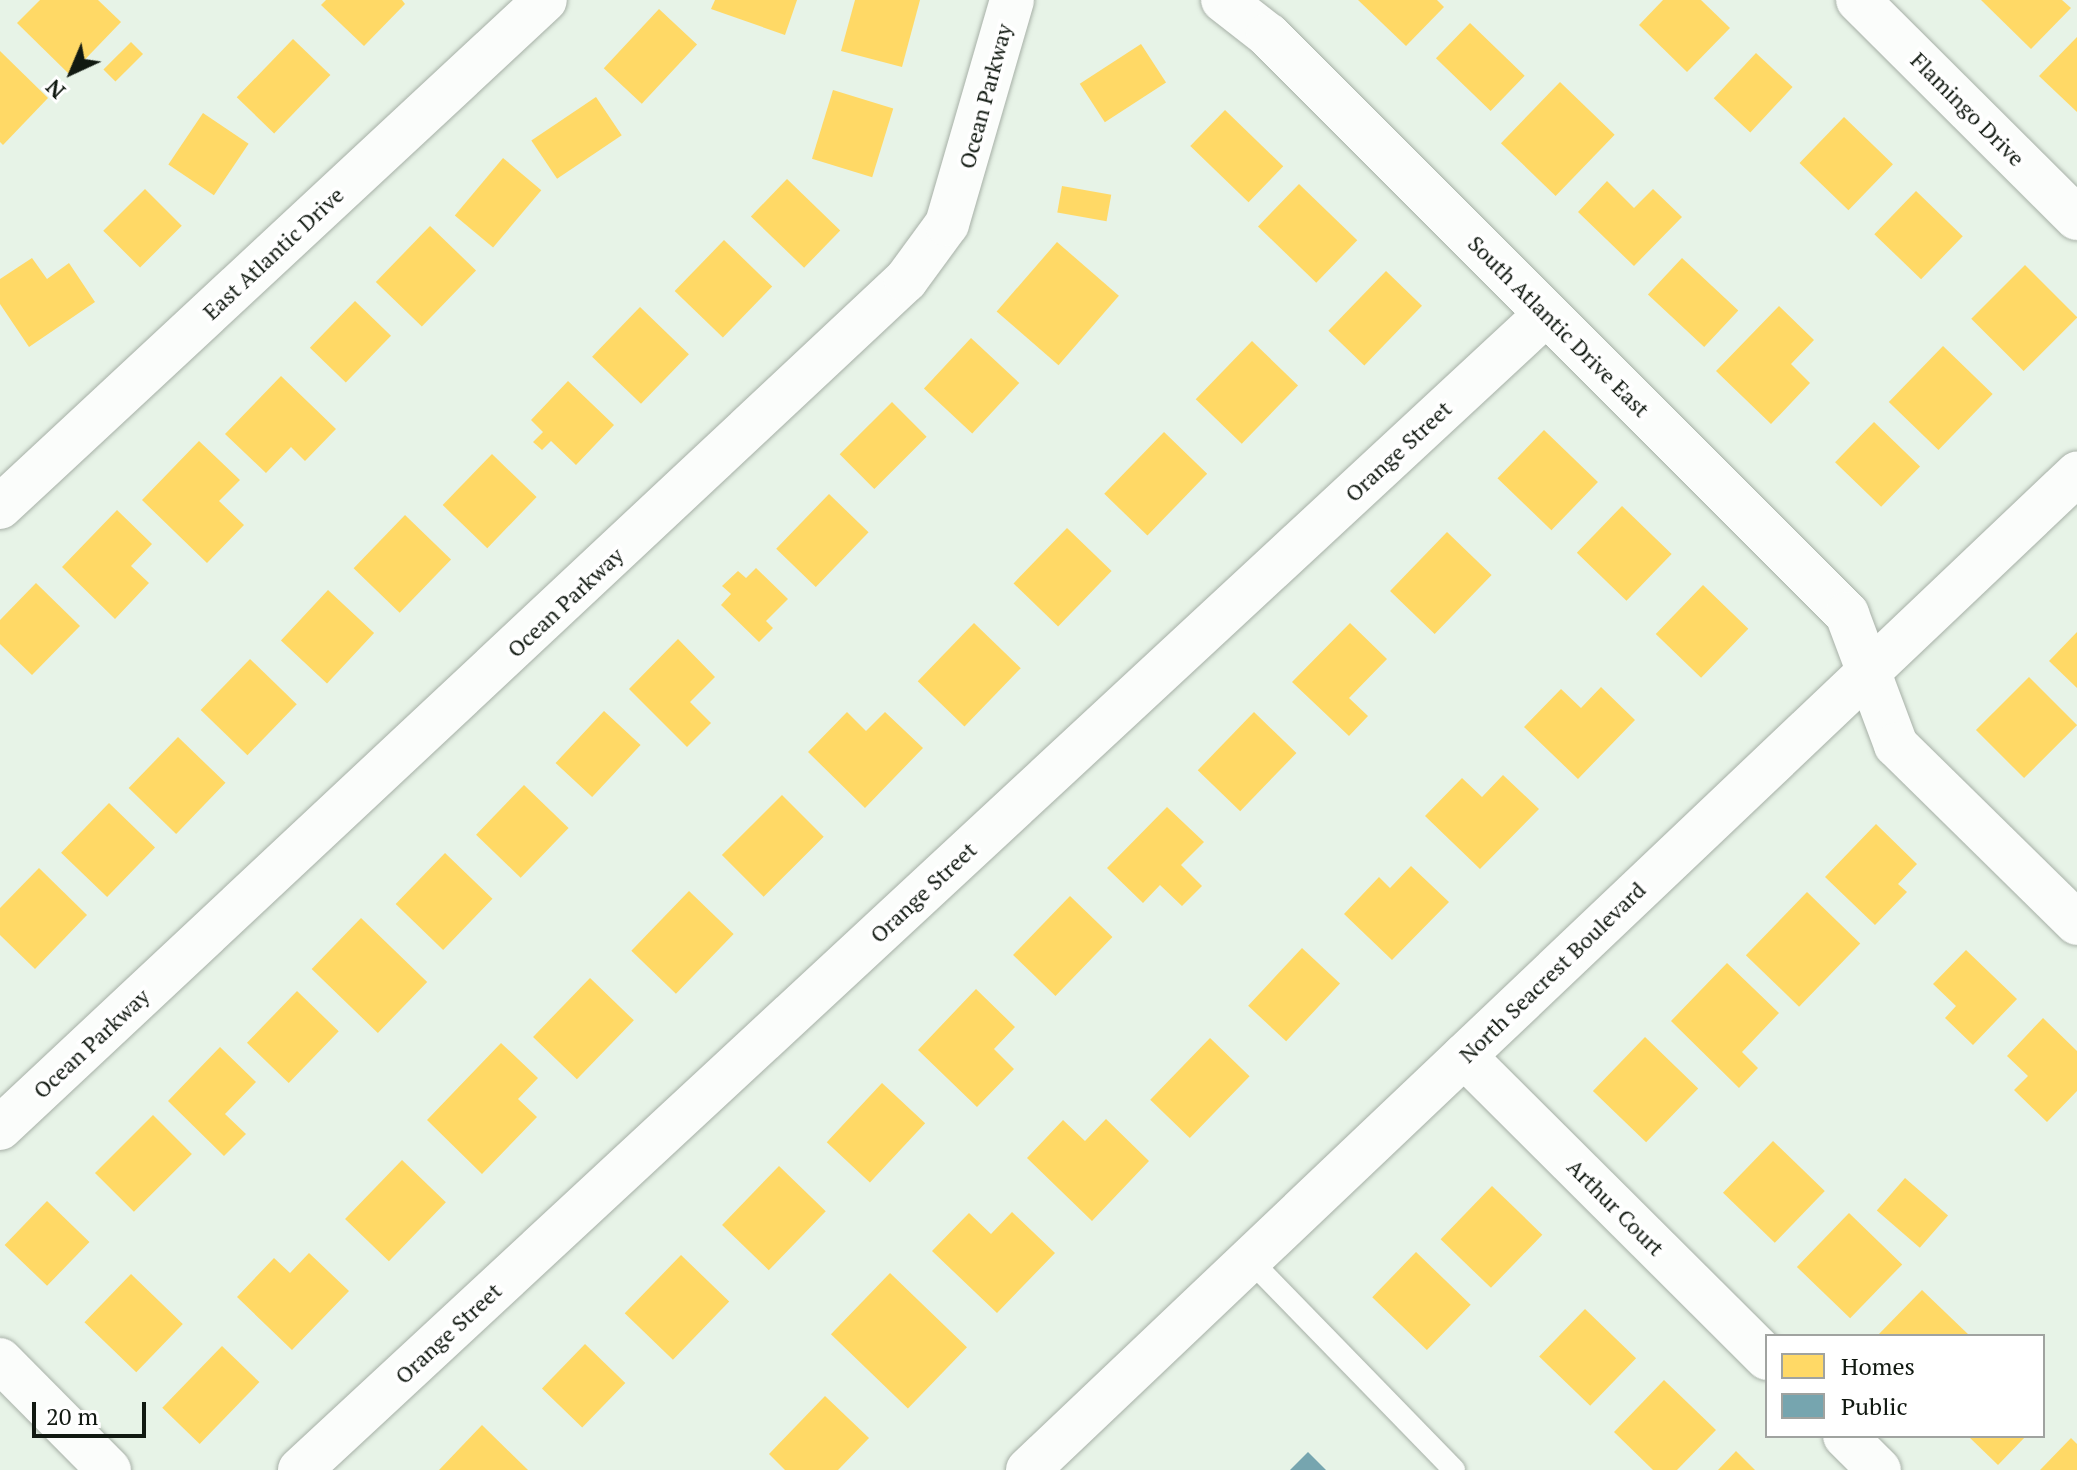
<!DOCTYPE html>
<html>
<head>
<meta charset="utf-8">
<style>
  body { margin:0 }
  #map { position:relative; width:2077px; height:1470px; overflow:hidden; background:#e7f3e7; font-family:"PT Serif",serif }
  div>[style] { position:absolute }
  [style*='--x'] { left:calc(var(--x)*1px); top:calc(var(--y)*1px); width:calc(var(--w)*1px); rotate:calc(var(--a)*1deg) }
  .homes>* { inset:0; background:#ffd966; transform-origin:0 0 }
  .public>* { inset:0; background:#76a5af }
  .roads { filter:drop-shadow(0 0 2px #a7b0a7) drop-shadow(0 0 2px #a7b0a7) }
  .service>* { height:22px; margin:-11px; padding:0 11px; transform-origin:11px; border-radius:11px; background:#fbfdfb }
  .minor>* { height:44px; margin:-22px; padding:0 22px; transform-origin:22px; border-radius:22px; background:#fbfdfb }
  .tertiary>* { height:44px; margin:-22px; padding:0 22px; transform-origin:22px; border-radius:22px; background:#fbfdfb }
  span { translate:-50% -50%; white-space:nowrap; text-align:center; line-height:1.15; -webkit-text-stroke:8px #fff; paint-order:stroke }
  .street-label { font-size:22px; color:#111911 }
  .legend { position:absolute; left:1765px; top:1334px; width:280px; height:104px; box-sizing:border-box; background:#fff; border:2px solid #a0a3a0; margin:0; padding:10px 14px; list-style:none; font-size:24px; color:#111911 }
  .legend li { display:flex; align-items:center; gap:16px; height:40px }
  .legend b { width:40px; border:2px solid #a0a3a0 }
  .north { position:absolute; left:32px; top:32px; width:80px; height:80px; -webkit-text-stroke:6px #fff; paint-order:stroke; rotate:224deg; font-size:22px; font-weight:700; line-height:32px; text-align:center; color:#111911 }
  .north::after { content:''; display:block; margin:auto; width:28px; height:36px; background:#111911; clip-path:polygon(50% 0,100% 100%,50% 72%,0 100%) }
  .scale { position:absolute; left:32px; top:1402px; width:114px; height:36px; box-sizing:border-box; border:4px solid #111911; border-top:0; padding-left:10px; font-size:24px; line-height:28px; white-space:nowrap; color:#111911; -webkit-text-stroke:6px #fff; paint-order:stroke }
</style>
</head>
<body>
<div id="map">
  <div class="homes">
    <div style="clip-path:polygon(40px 0,98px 0,121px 22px,70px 75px,17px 23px)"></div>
    <div style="clip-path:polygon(326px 0,402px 0,405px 4px,364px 46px,321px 5px)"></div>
    <div style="clip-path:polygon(715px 0,797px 0,785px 35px,711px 9px)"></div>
    <div style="clip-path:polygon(855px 0,920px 0,902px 67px,841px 51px)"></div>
    <div style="clip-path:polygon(1358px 0,1437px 0,1444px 7px,1406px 46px)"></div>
    <div style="clip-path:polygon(1663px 0,1701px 0,1730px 28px,1687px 72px,1639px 25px)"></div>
    <div style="clip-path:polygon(1981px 0,2062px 0,2071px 8px,2031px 49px)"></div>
    <div style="left:659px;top:9px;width:52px;height:81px;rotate:43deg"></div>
    <div style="left:1470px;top:23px;width:76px;height:49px;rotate:44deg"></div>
    <div style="clip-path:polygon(2077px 37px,2077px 112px,2039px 76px)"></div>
    <div style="left:293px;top:39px;width:52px;height:81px;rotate:44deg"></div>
    <div style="left:131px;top:42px;width:17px;height:39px;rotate:45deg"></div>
    <div style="left:1141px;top:44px;width:46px;height:73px;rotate:57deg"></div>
    <div style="clip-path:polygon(0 51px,48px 98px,3px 145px,0 142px)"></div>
    <div style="left:1756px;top:53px;width:50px;height:62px;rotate:43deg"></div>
    <div style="left:1560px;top:82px;width:76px;height:85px;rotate:44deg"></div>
    <div style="left:833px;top:90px;width:63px;height:72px;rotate:17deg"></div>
    <div style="left:596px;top:97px;width:46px;height:78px;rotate:56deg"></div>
    <div style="left:1225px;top:110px;width:81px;height:50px;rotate:44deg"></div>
    <div style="left:203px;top:113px;width:55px;height:62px;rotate:34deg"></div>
    <div style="left:1844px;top:117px;width:68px;height:64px;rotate:44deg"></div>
    <div style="left:503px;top:158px;width:50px;height:75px;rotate:40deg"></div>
    <div style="left:787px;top:179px;width:74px;height:52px;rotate:44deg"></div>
    <div style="clip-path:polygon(1607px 181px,1634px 208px,1653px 189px,1682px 217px,1634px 266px,1578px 212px)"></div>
    <div style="left:1299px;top:184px;width:81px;height:59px;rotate:44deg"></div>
    <div style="left:1062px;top:186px;width:50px;height:27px;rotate:10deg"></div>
    <div style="left:145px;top:189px;width:52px;height:59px;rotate:45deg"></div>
    <div style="left:1916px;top:191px;width:65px;height:60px;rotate:44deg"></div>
    <div style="left:430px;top:226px;width:64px;height:78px;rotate:44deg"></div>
    <div style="left:724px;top:240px;width:67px;height:71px;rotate:44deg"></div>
    <div style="left:1057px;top:242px;width:82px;height:92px;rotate:41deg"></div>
    <div style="clip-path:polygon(32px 258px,47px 279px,69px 263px,95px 302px,29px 347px,0 304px,0 279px)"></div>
    <div style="left:1682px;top:258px;width:77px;height:50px;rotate:43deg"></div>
    <div style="left:2025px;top:265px;width:74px;height:76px;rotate:45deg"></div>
    <div style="left:1386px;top:271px;width:50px;height:83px;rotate:44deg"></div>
    <div style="left:355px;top:301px;width:50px;height:65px;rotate:44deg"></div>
    <div style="clip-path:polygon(1779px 306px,1814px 340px,1791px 364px,1810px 383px,1771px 424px,1716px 371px)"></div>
    <div style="left:640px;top:307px;width:68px;height:69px;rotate:44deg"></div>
    <div style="left:971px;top:338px;width:66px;height:69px;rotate:43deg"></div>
    <div style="left:1252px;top:341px;width:64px;height:81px;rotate:44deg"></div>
    <div style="left:1943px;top:346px;width:69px;height:78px;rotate:44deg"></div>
    <div style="clip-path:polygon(281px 376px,336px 429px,305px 461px,291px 447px,266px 473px,225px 434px)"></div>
    <div style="clip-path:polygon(568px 381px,614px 425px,576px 465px,551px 441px,542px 450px,533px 442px,543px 432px,531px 420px)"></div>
    <div style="left:892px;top:402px;width:49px;height:74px;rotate:45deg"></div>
    <div style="left:1874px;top:422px;width:64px;height:56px;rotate:44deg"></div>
    <div style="left:1544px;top:430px;width:75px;height:67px;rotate:44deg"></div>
    <div style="left:1164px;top:432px;width:60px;height:86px;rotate:44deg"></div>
    <div style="clip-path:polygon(199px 441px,240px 480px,219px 501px,244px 525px,207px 563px,142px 500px)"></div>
    <div style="left:492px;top:454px;width:62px;height:71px;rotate:44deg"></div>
    <div style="left:829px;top:494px;width:55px;height:76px;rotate:44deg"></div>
    <div style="left:1622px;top:506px;width:69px;height:65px;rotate:44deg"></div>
    <div style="clip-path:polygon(117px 510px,152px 544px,131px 566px,149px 583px,115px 619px,62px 567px)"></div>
    <div style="left:405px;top:515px;width:64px;height:74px;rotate:44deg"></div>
    <div style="left:1067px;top:528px;width:62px;height:77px;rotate:44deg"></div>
    <div style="left:1447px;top:532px;width:62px;height:82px;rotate:44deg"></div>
    <div style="clip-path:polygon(756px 568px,788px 599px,766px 621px,773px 628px,759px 642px,721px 605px,731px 594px,722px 586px,738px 571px,746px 578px)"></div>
    <div style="clip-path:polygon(36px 583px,80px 626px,32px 675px,0 644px,0 620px)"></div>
    <div style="left:1703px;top:585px;width:63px;height:68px;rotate:44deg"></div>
    <div style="left:328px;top:590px;width:63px;height:69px;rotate:43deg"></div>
    <div style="left:974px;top:623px;width:65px;height:81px;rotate:44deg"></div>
    <div style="clip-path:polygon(1350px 623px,1387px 659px,1349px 698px,1368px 716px,1349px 736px,1292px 682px)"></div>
    <div style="clip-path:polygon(2077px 632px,2077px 688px,2049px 661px)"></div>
    <div style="clip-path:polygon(678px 639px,715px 677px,690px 702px,711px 723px,687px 747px,629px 689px)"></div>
    <div style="left:250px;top:659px;width:65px;height:71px;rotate:44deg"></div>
    <div style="left:2029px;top:677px;width:68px;height:75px;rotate:45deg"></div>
    <div style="clip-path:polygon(1601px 687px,1635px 720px,1578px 779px,1524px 727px,1561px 689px,1581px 708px)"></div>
    <div style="left:604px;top:711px;width:50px;height:71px;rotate:43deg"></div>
    <div style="clip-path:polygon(847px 712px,866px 731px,885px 712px,923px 748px,865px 808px,808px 752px)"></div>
    <div style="left:1254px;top:712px;width:59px;height:81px;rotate:44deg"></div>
    <div style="left:178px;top:737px;width:66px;height:71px;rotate:44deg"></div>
    <div style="clip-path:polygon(1503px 775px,1539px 809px,1480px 869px,1425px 816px,1462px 778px,1482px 797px)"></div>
    <div style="left:524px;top:785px;width:62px;height:69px;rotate:44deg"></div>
    <div style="left:782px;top:795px;width:59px;height:85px;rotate:45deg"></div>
    <div style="left:109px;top:803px;width:64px;height:69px;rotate:44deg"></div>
    <div style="clip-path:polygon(1167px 807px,1204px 842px,1181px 865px,1202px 886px,1182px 906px,1160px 885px,1143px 903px,1107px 868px)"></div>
    <div style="clip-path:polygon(1876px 824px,1917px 864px,1898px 884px,1907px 892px,1875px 925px,1825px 877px)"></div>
    <div style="left:445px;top:853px;width:66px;height:71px;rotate:44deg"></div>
    <div style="clip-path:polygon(1411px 866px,1449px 902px,1392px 960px,1344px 914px,1379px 877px,1390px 888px)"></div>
    <div style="clip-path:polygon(39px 868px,87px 915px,35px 969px,0 935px,0 908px)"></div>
    <div style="left:689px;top:891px;width:62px;height:83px;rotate:44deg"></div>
    <div style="left:1807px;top:892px;width:74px;height:88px;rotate:44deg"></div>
    <div style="left:1070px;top:896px;width:59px;height:82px;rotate:44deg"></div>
    <div style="left:361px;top:918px;width:92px;height:71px;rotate:44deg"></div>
    <div style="left:1302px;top:948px;width:52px;height:79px;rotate:43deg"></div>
    <div style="clip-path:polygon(1966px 950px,2017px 999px,1973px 1045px,1945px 1018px,1956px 1006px,1933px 984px)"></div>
    <div style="clip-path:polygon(1727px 963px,1779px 1013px,1742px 1052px,1758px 1068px,1739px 1088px,1671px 1021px)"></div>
    <div style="left:590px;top:978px;width:61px;height:82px;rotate:44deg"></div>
    <div style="clip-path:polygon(976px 989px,1015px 1027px,994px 1049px,1014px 1069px,977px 1107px,918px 1050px)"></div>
    <div style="left:297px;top:991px;width:58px;height:72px;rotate:44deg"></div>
    <div style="clip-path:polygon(2043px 1018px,2077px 1051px,2077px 1091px,2047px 1122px,2014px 1090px,2028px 1076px,2007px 1056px)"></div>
    <div style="left:1645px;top:1037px;width:74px;height:75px;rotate:44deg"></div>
    <div style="left:1210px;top:1038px;width:55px;height:86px;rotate:44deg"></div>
    <div style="clip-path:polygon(501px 1043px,538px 1078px,518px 1099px,537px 1117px,482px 1174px,427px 1120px)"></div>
    <div style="clip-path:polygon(220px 1047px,256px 1082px,225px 1114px,246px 1134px,224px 1156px,168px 1101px)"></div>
    <div style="left:882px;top:1083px;width:59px;height:81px;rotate:43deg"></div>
    <div style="left:153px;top:1115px;width:55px;height:82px;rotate:45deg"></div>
    <div style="clip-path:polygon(1106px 1119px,1149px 1161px,1092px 1221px,1027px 1158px,1063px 1120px,1085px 1141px)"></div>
    <div style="left:1773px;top:1141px;width:72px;height:72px;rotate:44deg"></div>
    <div style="left:402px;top:1160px;width:61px;height:82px;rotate:44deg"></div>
    <div style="left:779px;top:1166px;width:65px;height:82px;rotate:44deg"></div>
    <div style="left:1905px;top:1178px;width:57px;height:43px;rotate:41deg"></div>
    <div style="left:1492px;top:1186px;width:70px;height:74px;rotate:44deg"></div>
    <div style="left:47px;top:1201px;width:59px;height:61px;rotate:44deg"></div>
    <div style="clip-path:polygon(1012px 1212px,1055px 1253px,997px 1313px,932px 1251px,969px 1213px,991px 1234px)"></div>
    <div style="left:1849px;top:1213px;width:74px;height:75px;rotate:44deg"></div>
    <div style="left:1416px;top:1252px;width:76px;height:63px;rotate:44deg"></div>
    <div style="clip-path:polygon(309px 1253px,349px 1291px,292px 1350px,237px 1297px,274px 1258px,290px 1273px)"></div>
    <div style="left:681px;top:1255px;width:67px;height:81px;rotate:44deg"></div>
    <div style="left:890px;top:1273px;width:107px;height:85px;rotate:44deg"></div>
    <div style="left:131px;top:1274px;width:72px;height:67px;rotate:44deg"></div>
    <div style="clip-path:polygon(1922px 1290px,1970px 1336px,1877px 1336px)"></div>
    <div style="left:1585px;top:1309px;width:71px;height:66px;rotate:44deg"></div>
    <div style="left:585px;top:1344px;width:56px;height:62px;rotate:44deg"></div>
    <div style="left:222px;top:1346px;width:52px;height:86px;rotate:44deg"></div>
    <div style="clip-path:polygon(1664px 1380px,1716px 1430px,1677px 1470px,1653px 1470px,1614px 1432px)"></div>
    <div style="clip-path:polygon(825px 1396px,869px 1438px,838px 1470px,785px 1470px,769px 1454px)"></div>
    <div style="clip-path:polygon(482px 1425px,528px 1470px,439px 1470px)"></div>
    <div style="clip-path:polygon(1968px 1436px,2026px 1436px,1998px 1465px)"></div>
    <div style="clip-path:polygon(2071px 1438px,2077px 1444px,2077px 1470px,2040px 1470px)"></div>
    <div style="clip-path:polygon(1736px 1451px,1755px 1470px,1718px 1470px)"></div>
  </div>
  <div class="public">
    <div style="clip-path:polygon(1308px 1452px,1326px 1470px,1290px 1470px)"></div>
  </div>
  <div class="roads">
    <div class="service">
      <div style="--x:1249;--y:1259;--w:294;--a:45.8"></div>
    </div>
    <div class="minor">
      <div style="--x:1223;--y:0;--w:57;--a:37.9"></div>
      <div style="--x:1268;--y:35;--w:819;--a:45"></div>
      <div style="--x:1847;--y:614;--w:140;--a:69.5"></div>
      <div style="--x:1896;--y:745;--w:254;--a:44.5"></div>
      <div style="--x:1858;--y:0;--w:309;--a:44.9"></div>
      <div style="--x:0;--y:507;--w:744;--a:-42.93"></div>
      <div style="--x:1464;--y:1056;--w:428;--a:44.9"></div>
      <div style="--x:0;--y:1128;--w:1241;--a:-43.11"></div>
      <div style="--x:906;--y:280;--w:69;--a:-53.8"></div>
      <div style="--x:947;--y:224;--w:233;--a:-73.8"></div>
      <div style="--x:0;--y:1360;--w:155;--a:45.3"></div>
      <div style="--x:1845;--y:1436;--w:48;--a:45"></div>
      <div style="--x:300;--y:1470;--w:1700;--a:-42.85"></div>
    </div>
    <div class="tertiary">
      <div style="--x:1028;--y:1470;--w:1447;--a:-43.52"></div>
    </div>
  </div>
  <div class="street-label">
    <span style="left:985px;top:96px;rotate:-75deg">Ocean Parkway</span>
    <span style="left:1968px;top:109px;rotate:45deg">Flamingo Drive</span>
    <span style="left:273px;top:253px;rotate:-43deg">East Atlantic Drive</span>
    <span style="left:1559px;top:326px;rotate:45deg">South Atlantic Drive East</span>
    <span style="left:1398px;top:451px;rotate:-43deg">Orange Street</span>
    <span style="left:565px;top:602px;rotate:-43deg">Ocean Parkway</span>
    <span style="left:923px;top:892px;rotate:-43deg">Orange Street</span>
    <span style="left:1552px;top:972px;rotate:-44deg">North Seacrest Boulevard</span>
    <span style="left:91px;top:1043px;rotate:-43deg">Ocean Parkway</span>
    <span style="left:1616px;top:1207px;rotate:45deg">Arthur Court</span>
    <span style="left:448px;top:1333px;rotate:-43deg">Orange Street</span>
  </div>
  <ul class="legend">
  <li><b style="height:22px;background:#ffd966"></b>Homes</li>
  <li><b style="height:22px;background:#76a5af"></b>Public</li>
  </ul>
  <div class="north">N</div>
  <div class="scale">20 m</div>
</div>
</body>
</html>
